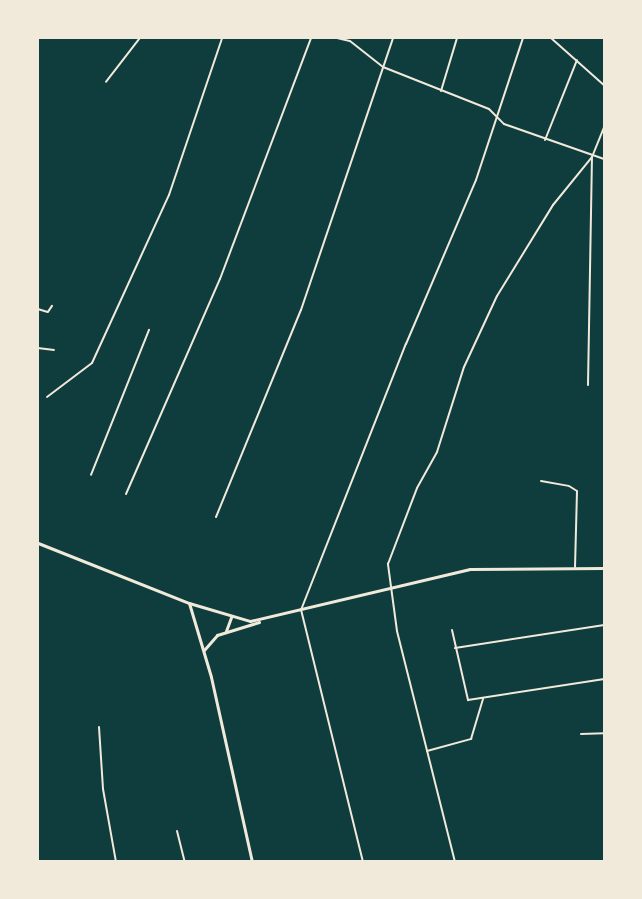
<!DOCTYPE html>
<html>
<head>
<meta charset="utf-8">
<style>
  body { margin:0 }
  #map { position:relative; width:642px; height:899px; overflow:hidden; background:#0f3d3e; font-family:Overpass,sans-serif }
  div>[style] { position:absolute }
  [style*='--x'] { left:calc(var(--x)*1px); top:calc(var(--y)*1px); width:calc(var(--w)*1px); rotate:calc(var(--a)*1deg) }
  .service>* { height:1.5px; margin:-0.75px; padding:0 0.75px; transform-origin:0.75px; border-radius:0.75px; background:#f1e9da }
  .minor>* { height:2px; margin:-1px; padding:0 1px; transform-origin:1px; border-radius:1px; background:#f1e9da }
  .tertiary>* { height:3px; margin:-1.5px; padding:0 1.5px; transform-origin:1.5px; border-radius:1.5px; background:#f1e9da }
  .secondary>* { height:3px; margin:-1.5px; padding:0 1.5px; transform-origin:1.5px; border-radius:1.5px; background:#f1e9da }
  span { translate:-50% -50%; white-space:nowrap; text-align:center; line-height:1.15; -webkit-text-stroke:6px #f1e9da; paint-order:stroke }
  .frame { position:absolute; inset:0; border:39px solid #f1e9da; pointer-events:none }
</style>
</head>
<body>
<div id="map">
  <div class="service">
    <div style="--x:106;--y:82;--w:56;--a:-52.3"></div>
    <div style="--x:38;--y:309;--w:10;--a:17"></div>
    <div style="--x:48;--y:312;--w:7;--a:-56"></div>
    <div style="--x:38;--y:348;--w:16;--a:7"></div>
    <div style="--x:91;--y:475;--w:156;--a:-68.2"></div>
  </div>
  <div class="minor">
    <div style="--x:337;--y:38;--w:13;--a:13"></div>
    <div style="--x:350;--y:41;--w:42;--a:38.2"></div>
    <div style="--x:383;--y:67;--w:114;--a:21.6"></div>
    <div style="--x:489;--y:109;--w:21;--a:45"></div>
    <div style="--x:504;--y:124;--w:106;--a:19.3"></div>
    <div style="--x:551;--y:38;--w:71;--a:41.6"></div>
    <div style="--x:441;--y:91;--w:55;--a:-73.2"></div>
    <div style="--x:545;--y:140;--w:86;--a:-68.2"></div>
    <div style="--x:588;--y:385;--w:228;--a:-89"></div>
    <div style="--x:47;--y:397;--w:56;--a:-37.1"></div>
    <div style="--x:92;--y:363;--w:185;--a:-65.4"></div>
    <div style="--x:169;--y:195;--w:166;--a:-71.3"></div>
    <div style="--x:541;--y:481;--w:28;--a:10"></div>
    <div style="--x:569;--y:486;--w:9;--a:32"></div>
    <div style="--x:577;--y:491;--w:76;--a:91.5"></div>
    <div style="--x:126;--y:494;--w:235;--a:-66.4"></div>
    <div style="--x:220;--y:279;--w:258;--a:-69.3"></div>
    <div style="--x:216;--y:517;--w:224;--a:-67.7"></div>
    <div style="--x:301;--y:310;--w:287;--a:-71.3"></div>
    <div style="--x:452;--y:630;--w:72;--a:77.1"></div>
    <div style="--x:468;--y:700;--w:138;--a:-8.8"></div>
    <div style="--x:455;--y:648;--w:151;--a:-8.8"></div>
    <div style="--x:99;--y:727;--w:62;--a:86.3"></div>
    <div style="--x:103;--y:789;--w:74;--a:79.9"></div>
    <div style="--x:581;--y:734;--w:23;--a:-2"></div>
    <div style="--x:427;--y:751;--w:46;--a:-15.3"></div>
    <div style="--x:471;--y:739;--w:42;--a:-73.3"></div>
    <div style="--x:177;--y:831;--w:32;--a:76"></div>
    <div style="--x:363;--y:862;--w:260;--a:-103.8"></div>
    <div style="--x:301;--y:610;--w:286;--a:-68.5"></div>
    <div style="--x:406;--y:344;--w:178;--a:-66.9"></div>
    <div style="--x:476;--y:180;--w:150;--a:-71.7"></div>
    <div style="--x:455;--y:862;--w:238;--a:-104.1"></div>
    <div style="--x:397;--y:631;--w:68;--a:-97.7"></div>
    <div style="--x:388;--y:564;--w:81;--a:-69.1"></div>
    <div style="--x:417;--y:488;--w:41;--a:-60.9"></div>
    <div style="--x:437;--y:452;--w:89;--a:-72.4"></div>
    <div style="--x:464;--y:367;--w:78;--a:-65.1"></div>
    <div style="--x:497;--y:296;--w:107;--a:-58.4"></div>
    <div style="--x:553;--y:205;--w:62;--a:-50.9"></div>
    <div style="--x:592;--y:157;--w:32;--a:-68"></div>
  </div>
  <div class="tertiary">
    <div style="--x:226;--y:631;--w:15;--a:-70"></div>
  </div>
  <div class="secondary">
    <div style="--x:38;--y:543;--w:162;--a:21.7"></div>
    <div style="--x:189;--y:603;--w:64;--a:16.4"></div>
    <div style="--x:250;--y:621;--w:226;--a:-13.3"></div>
    <div style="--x:470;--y:569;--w:134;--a:-0.4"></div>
    <div style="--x:189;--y:603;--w:77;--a:73.4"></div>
    <div style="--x:211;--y:677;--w:189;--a:77.5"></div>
    <div style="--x:204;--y:650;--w:20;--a:-49"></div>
    <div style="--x:217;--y:635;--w:44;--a:-17.2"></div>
  </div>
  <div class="frame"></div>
</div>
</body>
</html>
